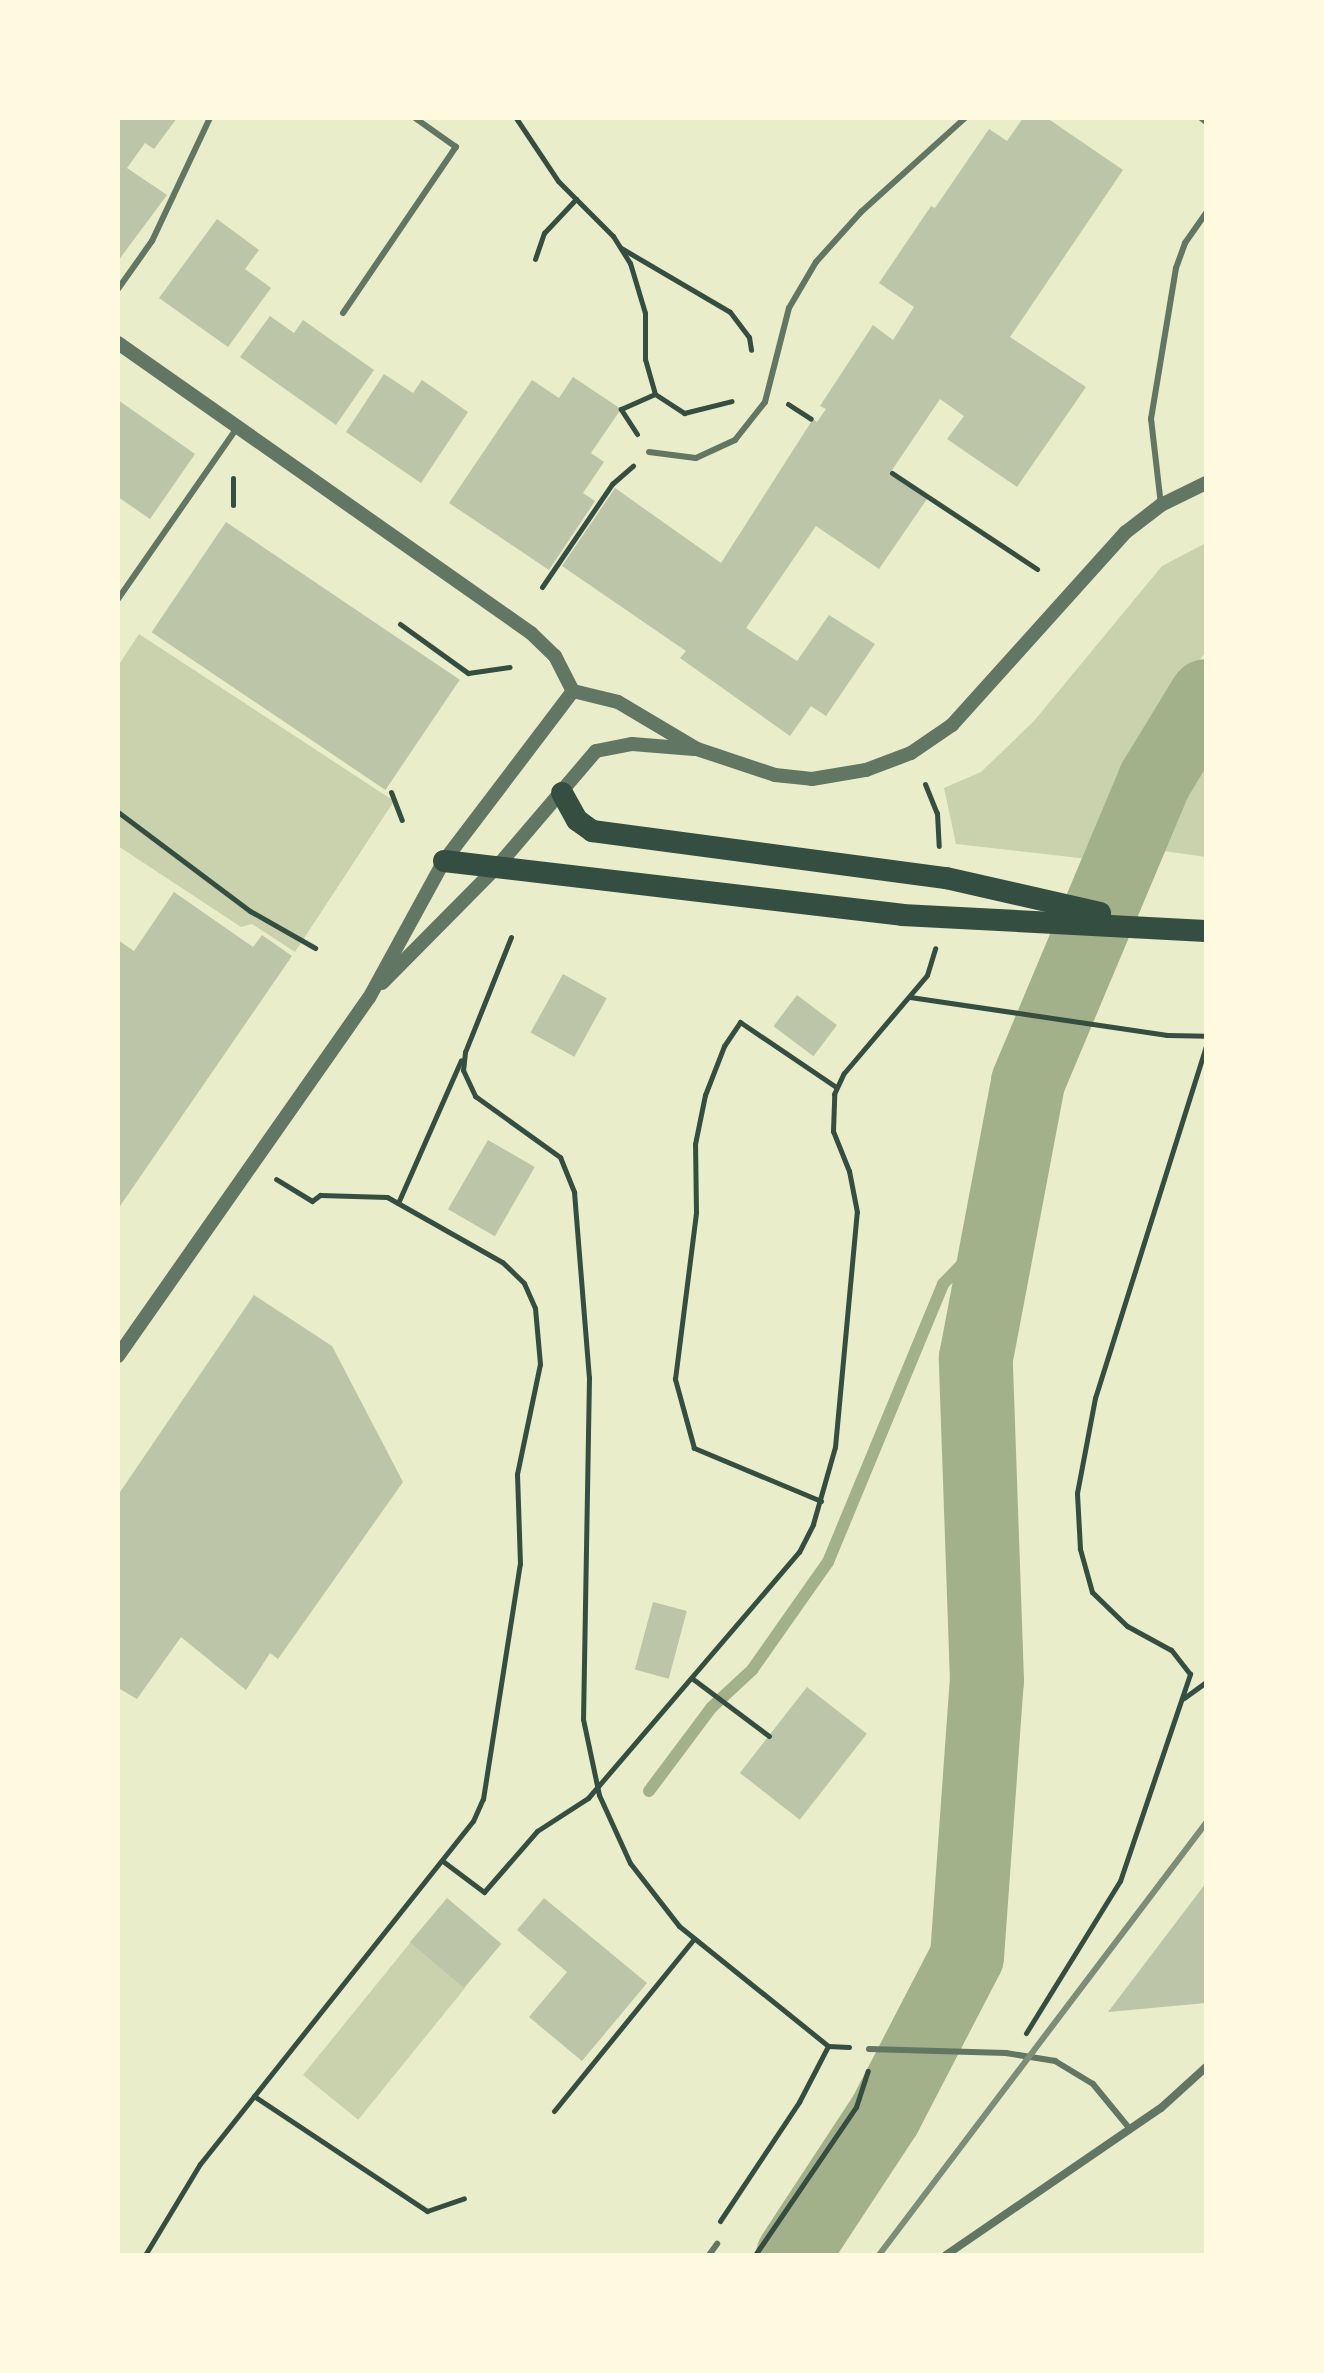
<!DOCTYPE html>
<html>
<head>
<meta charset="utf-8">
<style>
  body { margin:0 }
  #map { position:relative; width:1324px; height:2373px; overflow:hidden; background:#e9edc9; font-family:Rubik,sans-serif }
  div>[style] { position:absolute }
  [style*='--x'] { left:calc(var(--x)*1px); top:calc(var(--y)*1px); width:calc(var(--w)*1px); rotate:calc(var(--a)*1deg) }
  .green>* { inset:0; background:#cad2ad; transform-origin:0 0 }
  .stream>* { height:12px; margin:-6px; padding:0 6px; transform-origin:6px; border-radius:6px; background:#a3b18a }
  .river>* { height:74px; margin:-37px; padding:0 37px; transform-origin:37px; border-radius:37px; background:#a3b18a }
  .building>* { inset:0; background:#bcc5a7; transform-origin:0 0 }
  .path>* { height:5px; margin:-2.5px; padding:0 2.5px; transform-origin:2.5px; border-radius:2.5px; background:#344e41 }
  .service>* { height:6px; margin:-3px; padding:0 3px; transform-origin:3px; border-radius:3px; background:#617663 }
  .minor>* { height:8px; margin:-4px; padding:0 4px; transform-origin:4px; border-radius:4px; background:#617663 }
  .tertiary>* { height:14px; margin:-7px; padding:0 7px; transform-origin:7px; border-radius:7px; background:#617663 }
  .trunk>* { height:22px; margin:-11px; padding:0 11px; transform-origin:11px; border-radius:11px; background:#344e41 }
  .rail>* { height:6px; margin:-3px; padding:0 3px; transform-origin:3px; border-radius:3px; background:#7c8e77 }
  span { translate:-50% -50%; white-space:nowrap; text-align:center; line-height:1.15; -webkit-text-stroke:8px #fefae0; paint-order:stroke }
  .frame { position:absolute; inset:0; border:120px solid #fefae0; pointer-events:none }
</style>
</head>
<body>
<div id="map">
  <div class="green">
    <div style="clip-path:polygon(1206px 543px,1206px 651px,1144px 745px,1105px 861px,956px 844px,944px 788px,981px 772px,1034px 721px,1162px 566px)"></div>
    <div style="clip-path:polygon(139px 634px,394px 801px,295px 952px,252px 924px,241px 927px,118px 846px,118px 666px)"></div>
    <div style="clip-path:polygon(1206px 764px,1206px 857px,1156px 850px,1189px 773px)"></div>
    <div style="left:410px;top:1943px;width:71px;height:170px;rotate:39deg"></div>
  </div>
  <div class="stream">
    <div style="--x:649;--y:1791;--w:104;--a:-53.2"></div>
    <div style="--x:711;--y:1708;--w:56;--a:-42.8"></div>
    <div style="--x:752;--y:1670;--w:132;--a:-54.9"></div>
    <div style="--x:828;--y:1562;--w:301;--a:-67.5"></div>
    <div style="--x:943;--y:1284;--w:83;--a:-46"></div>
  </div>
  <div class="river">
    <div style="--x:793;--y:2255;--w:168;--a:-56.7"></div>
    <div style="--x:885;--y:2115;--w:178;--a:-62.6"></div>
    <div style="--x:967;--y:1957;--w:277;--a:-85.9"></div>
    <div style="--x:987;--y:1681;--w:323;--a:-92"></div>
    <div style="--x:976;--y:1358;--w:281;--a:-79.3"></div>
    <div style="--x:1028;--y:1082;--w:328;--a:-67.2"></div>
    <div style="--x:1155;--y:780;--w:98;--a:-58.7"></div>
  </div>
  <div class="building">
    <div style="clip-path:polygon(118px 118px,177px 118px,154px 149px,145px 143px,127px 168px,167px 195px,118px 261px)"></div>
    <div style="clip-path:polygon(1023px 118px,1047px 118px,1123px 170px,1010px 337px,1086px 387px,1017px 487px,947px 439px,964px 416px,940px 399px,890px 473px,927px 499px,879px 569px,816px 526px,746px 628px,797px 661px,829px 615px,875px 644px,826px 716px,811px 706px,790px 736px,680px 658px,686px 651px,562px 566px,615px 488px,721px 563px,813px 419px,817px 422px,826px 409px,820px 406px,873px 325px,893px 340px,914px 307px,879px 283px,931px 206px,935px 208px,989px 129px,1007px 141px)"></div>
    <div style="clip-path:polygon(217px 219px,259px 250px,245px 269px,271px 288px,228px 347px,159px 298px)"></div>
    <div style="clip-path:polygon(270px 316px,294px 333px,303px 320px,374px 370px,336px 425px,240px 357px)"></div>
    <div style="clip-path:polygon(384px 374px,413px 393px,422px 380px,468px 412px,421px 483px,346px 432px)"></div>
    <div style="clip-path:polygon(573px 377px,621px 409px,591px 453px,604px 462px,583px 493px,595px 501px,549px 570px,449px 503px,532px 380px,559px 398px)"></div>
    <div style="clip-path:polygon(118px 400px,195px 454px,150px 519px,118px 497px)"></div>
    <div style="left:226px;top:522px;width:282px;height:133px;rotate:34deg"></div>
    <div style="clip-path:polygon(174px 892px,253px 947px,262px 935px,292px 956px,118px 1209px,118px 940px,134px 951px)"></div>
    <div style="left:563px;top:974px;width:50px;height:67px;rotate:29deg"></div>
    <div style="left:797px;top:995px;width:50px;height:39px;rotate:37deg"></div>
    <div style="left:488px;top:1140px;width:54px;height:80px;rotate:30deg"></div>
    <div style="clip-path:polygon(254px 1295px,332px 1346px,403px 1482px,278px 1659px,270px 1653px,246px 1690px,181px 1637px,137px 1699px,118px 1688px,118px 1495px)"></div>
    <div style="left:653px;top:1602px;width:35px;height:70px;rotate:15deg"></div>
    <div style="left:807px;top:1687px;width:76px;height:109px;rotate:38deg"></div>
    <div style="clip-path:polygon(1206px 1883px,1206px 2003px,1108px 2012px)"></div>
    <div style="left:447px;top:1898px;width:71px;height:58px;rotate:40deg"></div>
    <div style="clip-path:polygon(544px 1898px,647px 1983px,582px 2061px,529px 2017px,567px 1972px,517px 1930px)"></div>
  </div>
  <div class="path">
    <div style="--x:516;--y:118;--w:76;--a:56.3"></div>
    <div style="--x:558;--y:181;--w:78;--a:45"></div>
    <div style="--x:613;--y:236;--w:32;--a:58"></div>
    <div style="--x:630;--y:263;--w:52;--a:73.3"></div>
    <div style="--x:645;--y:313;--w:46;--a:90"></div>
    <div style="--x:645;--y:359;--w:36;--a:74"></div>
    <div style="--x:655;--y:394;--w:35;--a:33"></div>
    <div style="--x:684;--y:413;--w:49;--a:-14"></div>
    <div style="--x:621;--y:248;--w:126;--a:30.4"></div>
    <div style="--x:730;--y:312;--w:31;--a:53"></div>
    <div style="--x:749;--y:337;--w:13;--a:81"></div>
    <div style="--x:535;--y:259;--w:28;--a:-71"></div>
    <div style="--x:544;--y:233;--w:47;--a:-46.7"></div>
    <div style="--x:788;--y:404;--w:27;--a:33"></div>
    <div style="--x:637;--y:434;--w:30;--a:-123"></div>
    <div style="--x:621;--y:409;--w:37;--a:-24"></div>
    <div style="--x:892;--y:473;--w:174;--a:33.5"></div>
    <div style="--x:233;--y:505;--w:27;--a:-90"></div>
    <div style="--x:542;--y:587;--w:125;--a:-55.8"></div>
    <div style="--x:612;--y:484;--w:28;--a:-41"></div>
    <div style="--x:400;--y:624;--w:84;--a:35.8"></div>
    <div style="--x:468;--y:673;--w:42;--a:-8.1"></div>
    <div style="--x:925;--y:784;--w:31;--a:68"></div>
    <div style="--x:937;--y:813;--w:33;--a:87"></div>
    <div style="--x:391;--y:792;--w:30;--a:69"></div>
    <div style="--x:118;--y:812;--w:165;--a:36.9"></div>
    <div style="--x:250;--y:911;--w:75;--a:29.6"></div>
    <div style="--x:511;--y:937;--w:124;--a:111.8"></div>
    <div style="--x:465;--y:1052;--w:18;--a:96"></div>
    <div style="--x:463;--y:1070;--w:29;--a:65"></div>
    <div style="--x:475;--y:1096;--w:105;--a:35.7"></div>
    <div style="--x:560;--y:1157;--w:38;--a:68"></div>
    <div style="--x:574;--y:1192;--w:186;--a:85.4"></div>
    <div style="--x:589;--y:1377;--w:342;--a:91"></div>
    <div style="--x:583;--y:1719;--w:78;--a:78.1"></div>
    <div style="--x:599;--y:1795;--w:75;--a:65.5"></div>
    <div style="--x:630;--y:1863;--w:80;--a:52.1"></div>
    <div style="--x:679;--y:1926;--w:191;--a:38.8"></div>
    <div style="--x:828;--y:2046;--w:21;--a:3"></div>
    <div style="--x:910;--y:997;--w:260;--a:8.4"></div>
    <div style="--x:1167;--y:1035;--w:39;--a:1"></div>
    <div style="--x:398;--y:1203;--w:156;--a:-66.2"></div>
    <div style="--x:821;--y:1501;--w:138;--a:-157.3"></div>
    <div style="--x:694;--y:1448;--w:72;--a:-105.4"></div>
    <div style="--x:675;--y:1379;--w:168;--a:-82.8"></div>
    <div style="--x:696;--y:1212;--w:68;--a:-90.8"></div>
    <div style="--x:695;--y:1144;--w:50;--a:-78.5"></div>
    <div style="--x:705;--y:1095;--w:53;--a:-68.8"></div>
    <div style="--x:724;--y:1046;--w:29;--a:-56"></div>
    <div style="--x:740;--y:1022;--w:116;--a:34.1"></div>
    <div style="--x:693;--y:1679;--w:95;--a:36.9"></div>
    <div style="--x:1184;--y:1698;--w:27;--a:-36"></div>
    <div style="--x:444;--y:1862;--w:50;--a:36.9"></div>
    <div style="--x:484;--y:1892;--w:81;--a:-49"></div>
    <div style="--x:537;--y:1831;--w:61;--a:-32.9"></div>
    <div style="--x:588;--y:1798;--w:324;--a:-49.4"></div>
    <div style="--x:799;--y:1552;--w:31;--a:-63"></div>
    <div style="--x:813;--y:1524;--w:80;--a:-74.1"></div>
    <div style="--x:835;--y:1447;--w:236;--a:-84.7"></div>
    <div style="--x:857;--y:1212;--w:42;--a:-101"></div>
    <div style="--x:849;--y:1171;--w:43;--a:-111.8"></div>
    <div style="--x:833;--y:1131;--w:37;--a:-88"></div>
    <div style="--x:834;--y:1094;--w:23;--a:-65"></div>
    <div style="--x:844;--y:1073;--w:128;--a:-49.7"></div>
    <div style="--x:927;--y:975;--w:28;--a:-73"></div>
    <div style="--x:1026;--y:2033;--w:179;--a:-58.3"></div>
    <div style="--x:1120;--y:1881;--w:219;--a:-71.3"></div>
    <div style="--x:1190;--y:1674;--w:31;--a:-128"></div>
    <div style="--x:1171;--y:1650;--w:50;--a:-151.4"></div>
    <div style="--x:1127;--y:1626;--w:49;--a:-135.8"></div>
    <div style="--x:1092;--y:1592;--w:45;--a:-105.6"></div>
    <div style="--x:1080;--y:1549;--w:56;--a:-93.1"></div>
    <div style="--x:1077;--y:1493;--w:97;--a:-79.3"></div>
    <div style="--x:1095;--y:1398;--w:368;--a:-72.5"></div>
    <div style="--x:254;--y:2096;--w:208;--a:33.6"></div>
    <div style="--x:427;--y:2211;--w:39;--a:-19"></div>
    <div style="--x:554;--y:2111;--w:222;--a:-50.9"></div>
    <div style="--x:720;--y:2221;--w:143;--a:-56.4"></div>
    <div style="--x:799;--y:2102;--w:63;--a:-62.6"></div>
    <div style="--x:145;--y:2255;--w:106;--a:-58.9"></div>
    <div style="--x:200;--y:2164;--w:438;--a:-51.5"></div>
    <div style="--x:473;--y:1821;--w:24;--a:-66"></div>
    <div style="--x:483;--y:1799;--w:238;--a:-81.1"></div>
    <div style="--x:520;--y:1564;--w:90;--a:-91.9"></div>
    <div style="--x:517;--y:1474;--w:112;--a:-78.2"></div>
    <div style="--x:540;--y:1364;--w:56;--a:-95.1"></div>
    <div style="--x:535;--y:1308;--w:27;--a:-114"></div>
    <div style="--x:524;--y:1283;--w:30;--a:-136"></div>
    <div style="--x:502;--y:1262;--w:132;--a:-150.5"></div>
    <div style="--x:387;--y:1197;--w:67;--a:-178.3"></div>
    <div style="--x:320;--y:1195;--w:10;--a:143"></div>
    <div style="--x:312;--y:1201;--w:42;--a:-148.6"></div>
    <div style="--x:755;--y:2255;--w:179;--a:-55.7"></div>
    <div style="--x:856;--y:2107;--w:38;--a:-72"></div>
  </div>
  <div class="service">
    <div style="--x:1201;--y:118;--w:6;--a:39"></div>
    <div style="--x:118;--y:289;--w:59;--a:-54.7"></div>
    <div style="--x:152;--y:241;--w:136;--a:-64.8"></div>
    <div style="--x:343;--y:313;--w:201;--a:-55.8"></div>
    <div style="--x:456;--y:147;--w:50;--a:-144.7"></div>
    <div style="--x:649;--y:452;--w:47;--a:7.3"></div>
    <div style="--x:696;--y:458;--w:43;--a:-24.8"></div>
    <div style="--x:735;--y:440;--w:48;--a:-51.7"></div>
    <div style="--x:765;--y:402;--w:97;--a:-75.7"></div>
    <div style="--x:789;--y:308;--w:53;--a:-59.6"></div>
    <div style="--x:816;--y:262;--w:67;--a:-48"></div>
    <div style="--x:861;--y:212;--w:140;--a:-42.1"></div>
    <div style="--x:1161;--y:505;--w:87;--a:-96.6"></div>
    <div style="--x:1151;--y:419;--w:153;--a:-80.6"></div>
    <div style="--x:1176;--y:268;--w:27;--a:-70"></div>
    <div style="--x:1185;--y:243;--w:37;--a:-55"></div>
    <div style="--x:118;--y:599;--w:208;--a:-55.2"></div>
    <div style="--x:869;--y:2049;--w:137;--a:1.7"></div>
    <div style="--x:1006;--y:2053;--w:50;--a:9.3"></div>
    <div style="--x:1055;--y:2061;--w:44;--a:31.2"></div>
    <div style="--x:1093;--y:2084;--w:58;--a:50.6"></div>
    <div style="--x:709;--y:2255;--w:14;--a:-54"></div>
  </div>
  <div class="minor">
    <div style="--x:946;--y:2255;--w:260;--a:-34.4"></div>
    <div style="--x:1161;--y:2108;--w:61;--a:-42.3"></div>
  </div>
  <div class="tertiary">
    <div style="--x:118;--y:343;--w:505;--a:35.08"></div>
    <div style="--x:531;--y:633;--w:33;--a:44"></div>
    <div style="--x:555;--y:656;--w:39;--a:63"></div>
    <div style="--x:573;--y:691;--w:46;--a:13.7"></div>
    <div style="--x:618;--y:702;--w:92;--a:30.7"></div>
    <div style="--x:697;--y:749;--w:82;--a:18.4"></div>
    <div style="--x:775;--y:775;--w:37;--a:6"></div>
    <div style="--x:812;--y:779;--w:55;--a:-9.5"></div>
    <div style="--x:866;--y:770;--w:48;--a:-20.7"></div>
    <div style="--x:911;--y:753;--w:50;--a:-34.3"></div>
    <div style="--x:952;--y:725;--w:260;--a:-48"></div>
    <div style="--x:1126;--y:532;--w:44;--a:-37.6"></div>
    <div style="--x:1161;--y:505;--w:50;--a:-26.1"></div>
    <div style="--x:382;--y:983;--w:162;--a:-45.3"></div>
    <div style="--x:496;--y:868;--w:154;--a:-49.5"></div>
    <div style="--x:596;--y:751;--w:37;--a:-11"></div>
    <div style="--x:632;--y:744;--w:62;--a:4.6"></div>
    <div style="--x:118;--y:1356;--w:437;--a:-55"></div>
    <div style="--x:369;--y:998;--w:156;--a:-61.3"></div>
    <div style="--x:444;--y:861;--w:213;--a:-52.8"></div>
  </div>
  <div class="trunk">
    <div style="--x:562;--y:793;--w:31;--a:61"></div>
    <div style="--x:577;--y:820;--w:19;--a:36"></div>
    <div style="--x:592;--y:831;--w:357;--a:7.6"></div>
    <div style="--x:946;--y:878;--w:158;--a:12.8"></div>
    <div style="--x:444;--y:861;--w:461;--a:6.7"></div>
    <div style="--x:902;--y:915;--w:304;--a:3"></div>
  </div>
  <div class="rail">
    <div style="--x:879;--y:2255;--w:542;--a:-52.88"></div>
  </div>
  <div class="frame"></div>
</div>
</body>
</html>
